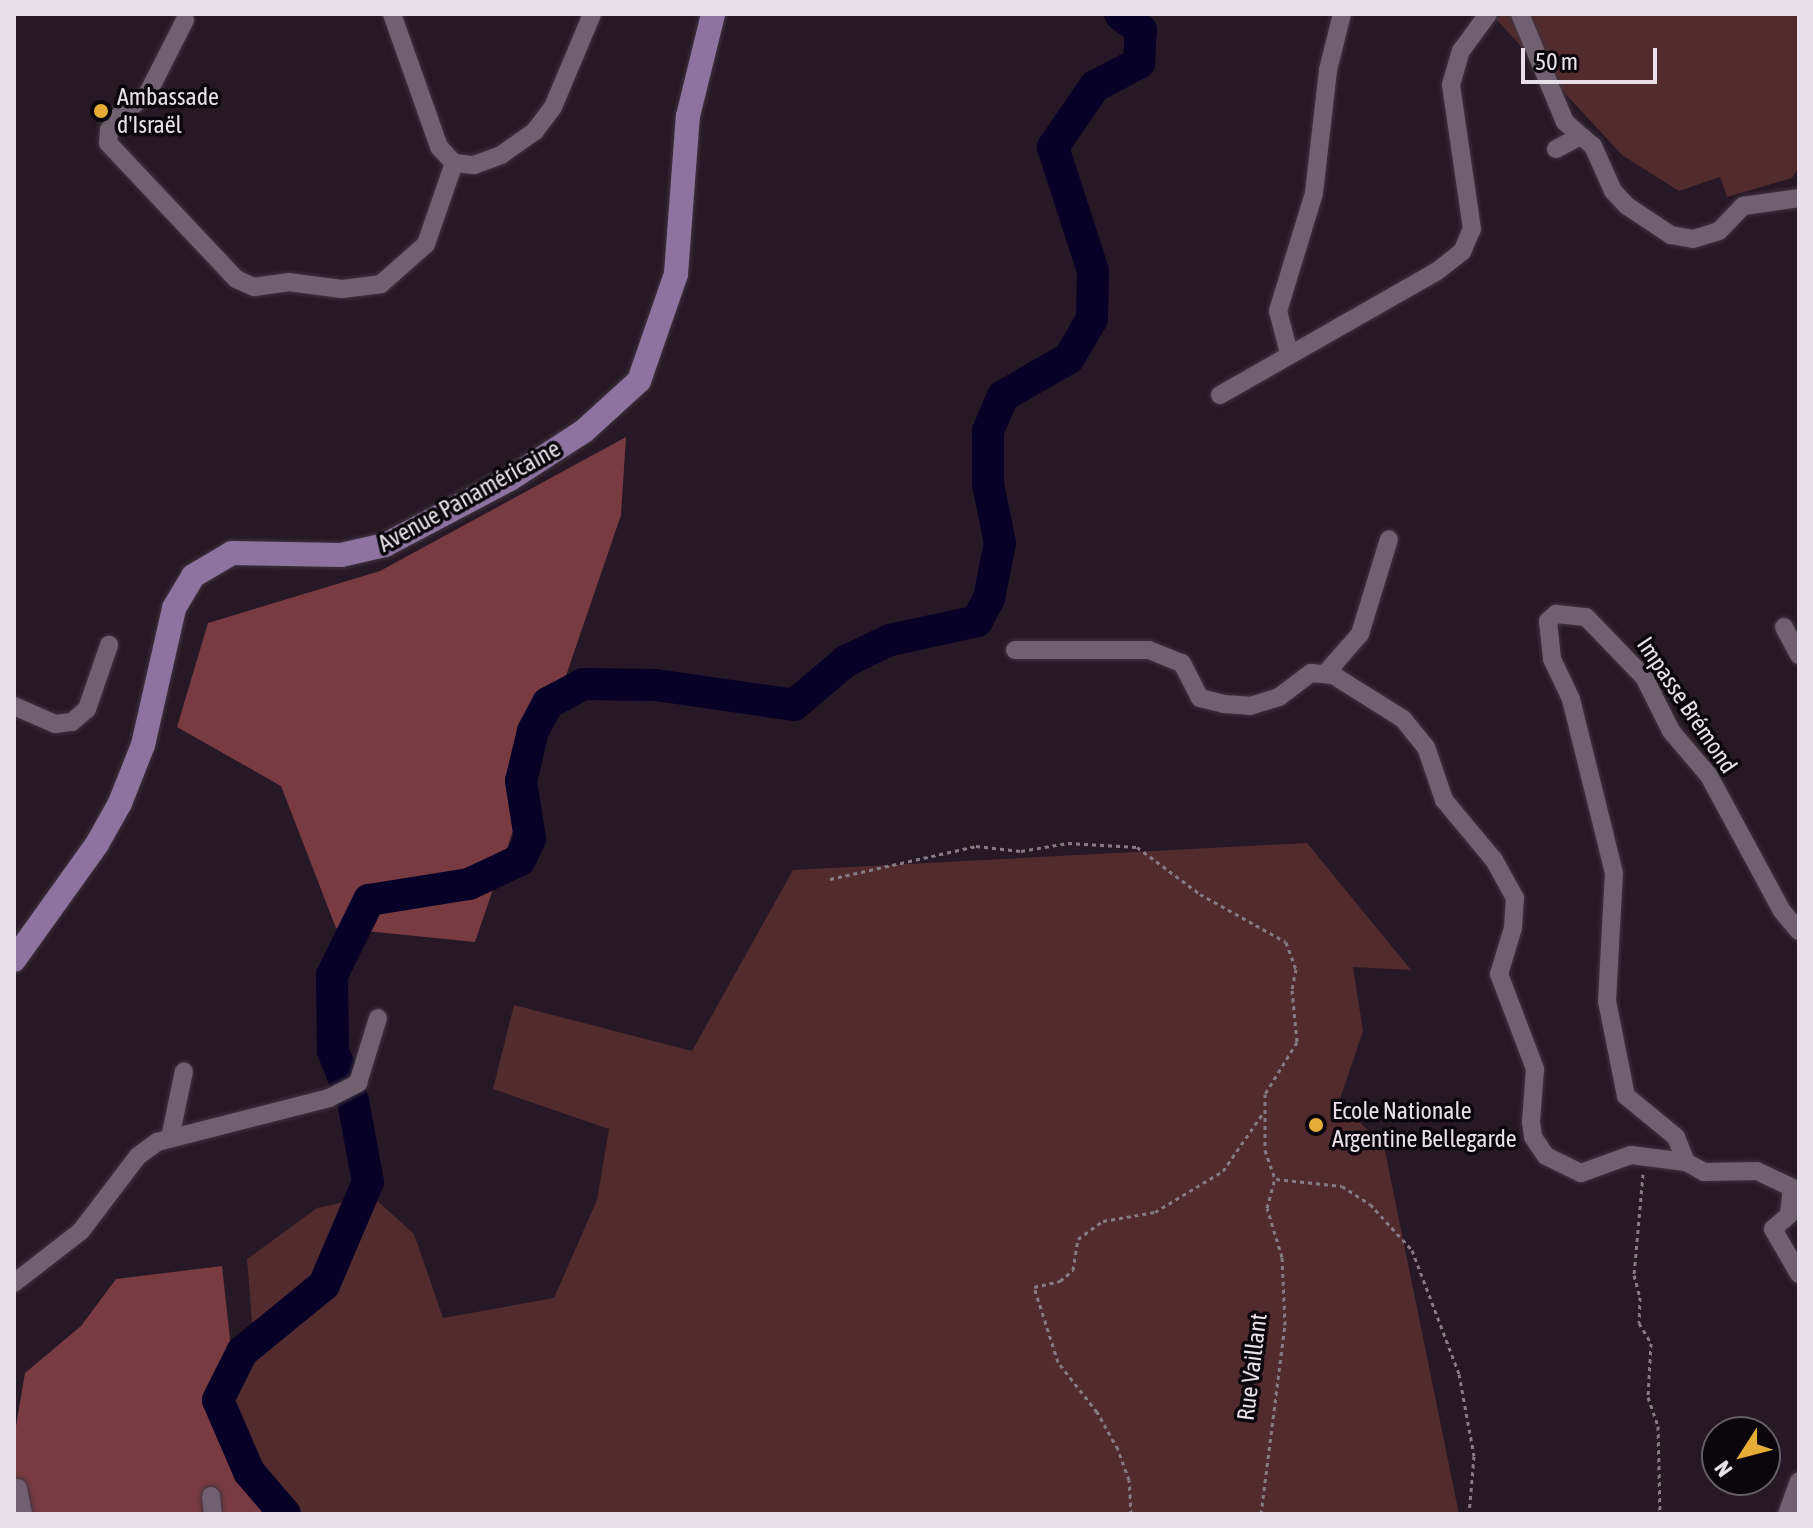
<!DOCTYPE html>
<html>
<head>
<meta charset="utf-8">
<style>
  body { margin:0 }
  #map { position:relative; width:1813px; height:1528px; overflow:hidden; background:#261825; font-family:"Asap Condensed",sans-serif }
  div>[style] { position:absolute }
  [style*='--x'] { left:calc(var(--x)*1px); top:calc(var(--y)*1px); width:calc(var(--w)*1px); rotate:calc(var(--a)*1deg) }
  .green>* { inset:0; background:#522b2f }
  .forest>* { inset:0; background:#783b42 }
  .river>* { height:32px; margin:-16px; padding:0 16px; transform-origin:16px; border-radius:16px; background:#070027 }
  .path>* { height:3px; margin-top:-1.5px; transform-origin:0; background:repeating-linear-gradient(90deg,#867a85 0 4px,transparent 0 8px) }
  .roads { filter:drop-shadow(0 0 2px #3f343e) drop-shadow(0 0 2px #3f343e) }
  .minor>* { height:18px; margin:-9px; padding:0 9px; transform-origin:9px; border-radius:9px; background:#71606f }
  .major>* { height:24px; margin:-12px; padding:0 12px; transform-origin:12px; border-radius:12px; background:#8e73a1 }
  .dots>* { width:22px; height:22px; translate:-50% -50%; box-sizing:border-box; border:4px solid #0b060b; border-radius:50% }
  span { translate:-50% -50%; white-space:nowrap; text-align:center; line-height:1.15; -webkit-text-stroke:7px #0b060b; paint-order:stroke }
  .poi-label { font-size:24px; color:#e9dfe8 }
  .left { translate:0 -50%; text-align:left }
  .street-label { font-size:24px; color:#e9dfe8 }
  .frame { position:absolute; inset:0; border:16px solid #e9dfe8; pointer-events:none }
  .north { position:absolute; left:1701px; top:1416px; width:80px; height:80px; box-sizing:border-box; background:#0b060b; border:2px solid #645d63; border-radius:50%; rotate:234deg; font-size:22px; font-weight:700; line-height:32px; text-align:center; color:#e9dfe8 }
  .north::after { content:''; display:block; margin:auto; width:28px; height:36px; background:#e6ad36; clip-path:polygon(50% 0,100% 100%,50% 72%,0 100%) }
  .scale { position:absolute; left:1521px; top:48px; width:136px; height:36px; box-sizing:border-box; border:4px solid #e9dfe8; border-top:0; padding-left:10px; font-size:24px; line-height:28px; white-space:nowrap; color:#e9dfe8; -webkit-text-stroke:6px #0b060b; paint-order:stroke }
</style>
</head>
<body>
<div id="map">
  <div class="green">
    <div style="clip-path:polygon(1501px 14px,1799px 14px,1799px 166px,1792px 178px,1727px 197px,1720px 177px,1679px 191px,1622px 155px,1496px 19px)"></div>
    <div style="clip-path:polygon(1307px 843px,1411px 970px,1353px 967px,1363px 1031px,1339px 1102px,1384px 1146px,1459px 1514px,297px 1514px,258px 1468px,231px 1399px,254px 1346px,247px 1259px,317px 1208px,372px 1196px,414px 1234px,443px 1318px,554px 1298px,597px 1200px,609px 1129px,493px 1089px,514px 1005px,692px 1051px,793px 870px)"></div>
  </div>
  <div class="forest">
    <div style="clip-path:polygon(626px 437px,621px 515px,475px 942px,336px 928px,281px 786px,177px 727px,208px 623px,380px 571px)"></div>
    <div style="clip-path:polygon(222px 1266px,231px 1348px,211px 1394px,245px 1479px,278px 1514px,14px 1514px,14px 1438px,25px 1373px,81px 1326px,116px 1279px)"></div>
  </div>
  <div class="river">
    <div style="--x:285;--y:1514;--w:55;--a:-130.6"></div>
    <div style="--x:249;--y:1472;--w:78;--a:-113.3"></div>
    <div style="--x:218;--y:1400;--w:54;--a:-63.4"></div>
    <div style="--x:242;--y:1352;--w:106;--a:-39.3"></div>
    <div style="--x:324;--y:1285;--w:112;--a:-66.9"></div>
    <div style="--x:368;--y:1182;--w:82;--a:-100.5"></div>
    <div style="--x:353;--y:1101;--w:54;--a:-111.8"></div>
    <div style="--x:333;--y:1051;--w:76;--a:-90.8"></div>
    <div style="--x:332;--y:975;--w:84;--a:-63.7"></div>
    <div style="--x:369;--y:900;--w:101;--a:-9.1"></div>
    <div style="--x:469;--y:884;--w:56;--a:-25.2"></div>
    <div style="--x:520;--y:860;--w:23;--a:-65"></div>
    <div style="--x:530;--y:839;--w:59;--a:-98.8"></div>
    <div style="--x:521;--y:781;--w:51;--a:-76.5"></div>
    <div style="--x:533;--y:731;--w:32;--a:-62"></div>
    <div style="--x:548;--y:703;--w:40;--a:-28"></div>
    <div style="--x:583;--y:684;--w:73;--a:0.8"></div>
    <div style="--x:656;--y:685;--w:139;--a:8.2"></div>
    <div style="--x:794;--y:705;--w:68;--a:-40.2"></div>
    <div style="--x:846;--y:661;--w:49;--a:-25.5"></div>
    <div style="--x:890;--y:640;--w:89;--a:-12.3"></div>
    <div style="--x:977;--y:621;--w:26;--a:-62"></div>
    <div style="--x:989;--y:598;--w:56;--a:-78.7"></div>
    <div style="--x:1000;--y:543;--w:60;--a:-101.5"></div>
    <div style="--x:988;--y:484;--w:53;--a:-90"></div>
    <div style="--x:988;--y:431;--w:38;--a:-67"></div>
    <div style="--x:1003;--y:396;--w:76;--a:-29.9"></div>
    <div style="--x:1069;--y:358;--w:45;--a:-59.5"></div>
    <div style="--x:1092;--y:319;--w:48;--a:-88.8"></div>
    <div style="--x:1093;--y:271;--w:130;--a:-107.9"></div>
    <div style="--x:1053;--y:147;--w:74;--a:-55.5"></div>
    <div style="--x:1095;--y:86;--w:50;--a:-27.6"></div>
    <div style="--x:1139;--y:63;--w:33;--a:-87"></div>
    <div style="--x:1141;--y:30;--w:26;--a:-143"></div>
  </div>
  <div class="path">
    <div style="--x:830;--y:879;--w:150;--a:-12.7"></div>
    <div style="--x:976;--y:846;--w:45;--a:6.3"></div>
    <div style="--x:1021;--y:851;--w:48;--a:-9.7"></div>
    <div style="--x:1068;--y:843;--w:69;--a:3.3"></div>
    <div style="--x:1137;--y:847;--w:79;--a:36.7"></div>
    <div style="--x:1200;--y:894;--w:98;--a:29.2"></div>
    <div style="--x:1286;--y:942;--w:29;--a:70"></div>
    <div style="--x:1296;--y:969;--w:21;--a:101"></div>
    <div style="--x:1292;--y:990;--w:52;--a:84.5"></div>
    <div style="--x:1297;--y:1042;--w:61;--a:121.6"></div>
    <div style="--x:1265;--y:1094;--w:56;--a:90"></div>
    <div style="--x:1265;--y:1150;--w:31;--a:71"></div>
    <div style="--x:1643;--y:1174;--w:101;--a:95.1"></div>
    <div style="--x:1634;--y:1275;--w:23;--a:75"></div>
    <div style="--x:1640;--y:1297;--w:26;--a:92"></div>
    <div style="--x:1639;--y:1323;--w:23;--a:59"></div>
    <div style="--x:1651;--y:1343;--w:54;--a:93.2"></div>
    <div style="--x:1648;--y:1397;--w:31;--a:71"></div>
    <div style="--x:1658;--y:1426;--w:88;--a:88.7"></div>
    <div style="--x:1276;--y:1179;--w:66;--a:6.1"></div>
    <div style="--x:1342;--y:1186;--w:33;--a:33"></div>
    <div style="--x:1370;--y:1204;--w:62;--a:47.6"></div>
    <div style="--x:1412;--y:1250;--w:133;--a:69.2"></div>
    <div style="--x:1459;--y:1374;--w:83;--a:79.6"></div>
    <div style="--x:1474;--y:1456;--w:58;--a:94.9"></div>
    <div style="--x:1131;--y:1514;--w:34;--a:-93"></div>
    <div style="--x:1129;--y:1480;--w:33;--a:-110"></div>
    <div style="--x:1118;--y:1449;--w:43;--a:-119.6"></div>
    <div style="--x:1097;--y:1412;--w:63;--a:-128"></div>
    <div style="--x:1058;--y:1362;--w:79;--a:-107.7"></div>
    <div style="--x:1034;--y:1287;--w:27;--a:-13"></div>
    <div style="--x:1060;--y:1281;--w:17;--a:-40"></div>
    <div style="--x:1073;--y:1270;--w:31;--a:-81"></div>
    <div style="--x:1078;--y:1239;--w:31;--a:-36"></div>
    <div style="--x:1103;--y:1221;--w:53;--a:-9.8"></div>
    <div style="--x:1155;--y:1212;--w:79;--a:-31.1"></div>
    <div style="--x:1223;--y:1171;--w:70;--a:-55.4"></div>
    <div style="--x:1261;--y:1514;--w:191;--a:-82.8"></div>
    <div style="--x:1285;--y:1325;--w:68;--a:-92.5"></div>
    <div style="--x:1282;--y:1257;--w:51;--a:-107"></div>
    <div style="--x:1267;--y:1208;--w:30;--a:-75"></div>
  </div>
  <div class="roads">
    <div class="minor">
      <div style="--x:392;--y:14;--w:141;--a:70.5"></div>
      <div style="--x:439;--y:147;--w:22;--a:47"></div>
      <div style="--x:454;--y:163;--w:20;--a:6"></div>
      <div style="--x:474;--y:165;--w:29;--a:-20"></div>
      <div style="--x:501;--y:155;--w:42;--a:-35.2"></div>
      <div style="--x:535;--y:131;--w:30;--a:-53"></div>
      <div style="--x:553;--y:107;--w:101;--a:-67.2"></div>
      <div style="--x:1520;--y:14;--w:117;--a:67.4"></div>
      <div style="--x:1565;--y:122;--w:37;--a:41"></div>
      <div style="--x:1593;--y:146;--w:49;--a:66"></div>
      <div style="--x:1613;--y:191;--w:21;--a:47"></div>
      <div style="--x:1627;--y:206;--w:53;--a:33.4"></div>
      <div style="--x:1671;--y:235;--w:22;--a:10"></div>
      <div style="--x:1693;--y:239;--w:27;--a:-17"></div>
      <div style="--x:1719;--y:231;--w:35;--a:-46"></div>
      <div style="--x:1743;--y:206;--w:57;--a:-8.1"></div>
      <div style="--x:185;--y:20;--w:84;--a:116.9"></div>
      <div style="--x:147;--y:95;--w:32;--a:144"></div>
      <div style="--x:121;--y:114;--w:20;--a:127"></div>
      <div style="--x:109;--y:130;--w:13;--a:94"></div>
      <div style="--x:108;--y:143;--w:187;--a:46.7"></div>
      <div style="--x:236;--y:279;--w:20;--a:24"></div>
      <div style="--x:254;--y:287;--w:34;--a:-8"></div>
      <div style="--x:288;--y:282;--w:54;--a:7.4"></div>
      <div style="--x:342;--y:289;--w:39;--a:-7"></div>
      <div style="--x:381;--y:284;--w:60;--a:-41.6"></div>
      <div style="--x:426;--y:244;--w:86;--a:-70.9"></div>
      <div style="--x:1556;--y:149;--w:27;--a:-28"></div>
      <div style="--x:1289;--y:353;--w:43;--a:-104.7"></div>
      <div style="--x:1278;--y:311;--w:123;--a:-73"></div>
      <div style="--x:1314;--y:193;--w:124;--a:-83.5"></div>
      <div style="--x:1328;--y:70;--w:58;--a:-76"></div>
      <div style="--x:1220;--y:395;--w:249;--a:-29.7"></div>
      <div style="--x:1436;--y:272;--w:33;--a:-38"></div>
      <div style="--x:1462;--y:252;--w:25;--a:-67"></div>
      <div style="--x:1472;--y:229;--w:146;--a:-98.3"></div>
      <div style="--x:1451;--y:85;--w:35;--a:-74"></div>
      <div style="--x:1461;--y:51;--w:46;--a:-53.9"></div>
      <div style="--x:1784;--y:627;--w:32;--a:62"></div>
      <div style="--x:1015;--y:650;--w:134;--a:0"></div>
      <div style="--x:1149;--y:650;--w:35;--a:22"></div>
      <div style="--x:1182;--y:663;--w:39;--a:63"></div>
      <div style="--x:1200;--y:698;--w:25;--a:14"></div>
      <div style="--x:1224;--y:704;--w:26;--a:4"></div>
      <div style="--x:1250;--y:706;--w:30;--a:-17"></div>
      <div style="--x:1279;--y:697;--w:40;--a:-37"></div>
      <div style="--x:1311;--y:673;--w:22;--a:5"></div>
      <div style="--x:1333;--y:675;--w:83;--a:32.2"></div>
      <div style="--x:1403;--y:719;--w:36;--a:51"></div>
      <div style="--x:1426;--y:747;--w:56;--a:71.2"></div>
      <div style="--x:1444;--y:800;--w:78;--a:50.2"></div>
      <div style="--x:1494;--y:860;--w:43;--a:61.1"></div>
      <div style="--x:1515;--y:898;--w:30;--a:94"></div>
      <div style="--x:1513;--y:928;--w:48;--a:106.9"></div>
      <div style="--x:1499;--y:974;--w:102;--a:69.2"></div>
      <div style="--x:1535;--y:1069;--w:53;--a:94.3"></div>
      <div style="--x:1531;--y:1122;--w:15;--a:82"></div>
      <div style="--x:1533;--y:1137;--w:23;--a:56"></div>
      <div style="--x:1546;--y:1156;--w:39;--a:26"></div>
      <div style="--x:1581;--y:1173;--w:53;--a:-19.8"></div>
      <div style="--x:1631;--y:1155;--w:55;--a:7.3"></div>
      <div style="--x:1686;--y:1162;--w:21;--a:29"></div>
      <div style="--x:1704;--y:1172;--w:53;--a:-1.1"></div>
      <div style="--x:1757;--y:1171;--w:47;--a:25.5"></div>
      <div style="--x:1325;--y:674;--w:53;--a:-48.8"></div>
      <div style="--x:1360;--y:634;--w:99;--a:-73"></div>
      <div style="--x:14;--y:706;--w:45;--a:23.7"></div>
      <div style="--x:55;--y:724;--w:17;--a:-7"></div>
      <div style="--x:72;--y:722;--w:20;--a:-41"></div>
      <div style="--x:87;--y:709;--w:68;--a:-71"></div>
      <div style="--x:170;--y:1138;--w:68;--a:-78.2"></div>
      <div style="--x:1686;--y:1162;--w:27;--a:-112"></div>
      <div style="--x:1676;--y:1137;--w:65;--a:-140.6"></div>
      <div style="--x:1626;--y:1096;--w:97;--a:-101.3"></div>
      <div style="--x:1607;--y:1001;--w:128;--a:-86.9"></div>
      <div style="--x:1614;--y:873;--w:179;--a:-103.9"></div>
      <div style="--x:1571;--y:699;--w:44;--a:-115.4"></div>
      <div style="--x:1552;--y:659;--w:38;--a:-96"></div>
      <div style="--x:1548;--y:621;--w:11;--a:-41"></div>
      <div style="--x:1556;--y:614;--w:30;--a:6"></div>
      <div style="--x:1586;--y:617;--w:83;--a:46"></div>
      <div style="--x:1644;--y:677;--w:60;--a:63.4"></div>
      <div style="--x:1671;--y:731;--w:59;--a:49.8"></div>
      <div style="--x:1709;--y:776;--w:153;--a:61.6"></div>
      <div style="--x:1782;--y:911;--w:26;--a:50"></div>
      <div style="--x:1799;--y:1192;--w:9;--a:153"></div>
      <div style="--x:1791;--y:1196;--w:19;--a:96"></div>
      <div style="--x:1789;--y:1215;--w:21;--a:139"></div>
      <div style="--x:1773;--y:1229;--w:52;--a:60"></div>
      <div style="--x:14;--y:1283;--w:85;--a:-37.8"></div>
      <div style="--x:81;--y:1231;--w:94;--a:-52.8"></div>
      <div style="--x:138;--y:1156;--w:24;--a:-36"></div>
      <div style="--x:157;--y:1142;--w:178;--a:-14.3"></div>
      <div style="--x:329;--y:1098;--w:33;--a:-27"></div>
      <div style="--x:358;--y:1083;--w:68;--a:-72.9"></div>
      <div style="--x:18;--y:1488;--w:26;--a:79"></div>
      <div style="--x:211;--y:1496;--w:18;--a:84"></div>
      <div style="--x:1787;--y:1514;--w:35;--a:-70"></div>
    </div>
    <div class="major">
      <div style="--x:14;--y:960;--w:143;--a:-54.4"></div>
      <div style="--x:97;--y:844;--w:47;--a:-60.7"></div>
      <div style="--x:120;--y:803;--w:62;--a:-68.4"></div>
      <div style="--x:143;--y:745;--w:140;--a:-77.2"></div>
      <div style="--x:174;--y:608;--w:37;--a:-59"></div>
      <div style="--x:193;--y:576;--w:45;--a:-30.5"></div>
      <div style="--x:232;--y:553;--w:109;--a:1.1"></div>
      <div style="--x:341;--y:555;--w:45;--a:-12.8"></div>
      <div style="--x:385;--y:545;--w:141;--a:-27.8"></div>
      <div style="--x:510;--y:479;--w:88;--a:-33"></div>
      <div style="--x:584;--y:431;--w:74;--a:-42.3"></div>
      <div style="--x:639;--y:381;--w:113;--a:-70.9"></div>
      <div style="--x:676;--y:274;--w:158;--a:-85.7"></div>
      <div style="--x:688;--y:116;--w:105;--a:-76.2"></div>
    </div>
  </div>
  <div class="dots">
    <div style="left:101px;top:111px;background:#e6ad36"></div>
    <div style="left:1316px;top:1125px;background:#e6ad36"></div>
  </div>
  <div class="poi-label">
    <span class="left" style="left:117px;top:111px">Ambassade<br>d'Israël</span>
    <span class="left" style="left:1332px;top:1125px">Ecole Nationale<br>Argentine Bellegarde</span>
  </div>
  <div class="street-label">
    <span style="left:469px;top:496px;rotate:-29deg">Avenue Panaméricaine</span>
    <span style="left:1687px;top:705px;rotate:56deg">Impasse Brémond</span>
    <span style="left:1252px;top:1367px;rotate:-83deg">Rue Vaillant</span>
  </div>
  <div class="frame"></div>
  <div class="north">N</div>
  <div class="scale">50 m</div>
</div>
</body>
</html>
